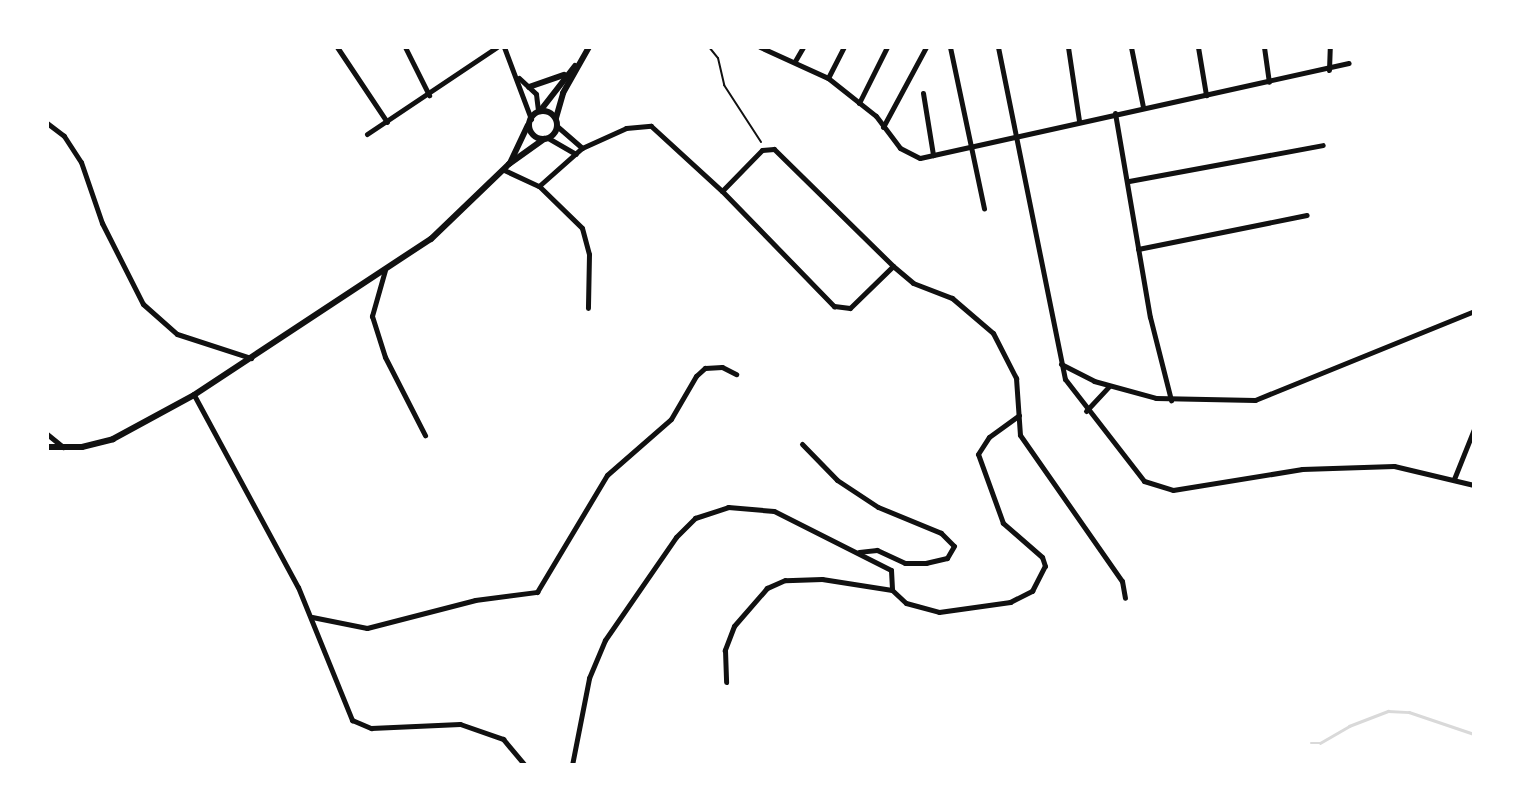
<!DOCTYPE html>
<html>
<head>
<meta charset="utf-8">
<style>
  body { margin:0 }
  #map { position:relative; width:1521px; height:812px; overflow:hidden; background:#fff; font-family:Overpass,sans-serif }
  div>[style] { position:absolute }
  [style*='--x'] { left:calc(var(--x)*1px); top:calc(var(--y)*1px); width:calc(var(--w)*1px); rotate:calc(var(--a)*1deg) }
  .stream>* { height:2.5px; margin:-1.25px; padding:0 1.25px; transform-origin:1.25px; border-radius:1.25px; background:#d9d9d9 }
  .path>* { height:2px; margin:-1px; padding:0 1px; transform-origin:1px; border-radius:1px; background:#111 }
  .minor>* { height:5px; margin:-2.5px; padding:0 2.5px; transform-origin:2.5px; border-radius:2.5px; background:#111 }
  .tertiary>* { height:6px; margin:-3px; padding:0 3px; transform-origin:3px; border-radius:3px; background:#111 }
  .tertiary>.ring { margin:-3px; padding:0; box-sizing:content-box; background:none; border:6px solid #111; border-radius:50% }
  span { translate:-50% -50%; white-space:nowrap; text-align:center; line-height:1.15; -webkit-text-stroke:5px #fff; paint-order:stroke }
  .frame { position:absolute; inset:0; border:49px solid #fff; pointer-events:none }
</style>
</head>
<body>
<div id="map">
  <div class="stream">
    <div style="--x:1311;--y:743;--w:9;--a:0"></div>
    <div style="--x:1320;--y:743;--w:34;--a:-30"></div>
    <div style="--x:1349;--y:726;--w:42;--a:-21"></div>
    <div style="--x:1388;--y:711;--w:21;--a:3"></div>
    <div style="--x:1409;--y:712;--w:69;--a:18.7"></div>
  </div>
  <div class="path">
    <div style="--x:709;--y:47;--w:14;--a:51"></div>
    <div style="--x:718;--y:58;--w:28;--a:77"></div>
    <div style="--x:724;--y:85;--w:68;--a:57"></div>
  </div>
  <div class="minor">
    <div style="--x:337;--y:47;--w:90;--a:56.3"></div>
    <div style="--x:405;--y:47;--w:54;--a:63.4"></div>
    <div style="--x:504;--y:47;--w:77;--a:69.4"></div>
    <div style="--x:760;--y:47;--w:75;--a:24.5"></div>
    <div style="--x:828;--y:78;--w:61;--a:38.4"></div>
    <div style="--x:876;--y:116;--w:40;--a:53"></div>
    <div style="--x:900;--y:148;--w:22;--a:27"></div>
    <div style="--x:920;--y:158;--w:439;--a:-12.5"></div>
    <div style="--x:950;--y:47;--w:165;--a:78.1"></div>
    <div style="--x:998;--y:47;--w:339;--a:78.6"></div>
    <div style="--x:1065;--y:379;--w:129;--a:52.2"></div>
    <div style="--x:1144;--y:481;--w:30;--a:17"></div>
    <div style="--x:1173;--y:490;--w:131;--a:-9.2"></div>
    <div style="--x:1302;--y:469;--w:92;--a:-1.9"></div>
    <div style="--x:1394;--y:466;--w:82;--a:13.4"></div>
    <div style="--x:1068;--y:47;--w:75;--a:81.5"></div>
    <div style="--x:1131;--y:47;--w:61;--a:78.7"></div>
    <div style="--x:1198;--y:47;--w:49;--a:80.5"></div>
    <div style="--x:1264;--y:47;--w:35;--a:82"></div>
    <div style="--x:795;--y:61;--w:16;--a:-60"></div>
    <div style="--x:1329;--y:70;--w:23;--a:-88"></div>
    <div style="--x:519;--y:78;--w:23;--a:43"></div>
    <div style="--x:536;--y:94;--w:17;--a:83"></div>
    <div style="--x:828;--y:78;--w:35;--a:-63"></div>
    <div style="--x:923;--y:93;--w:63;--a:80.8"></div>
    <div style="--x:859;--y:103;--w:63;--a:-63.4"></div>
    <div style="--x:1115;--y:113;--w:207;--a:80.3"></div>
    <div style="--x:1150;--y:317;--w:86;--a:75.8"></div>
    <div style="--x:47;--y:123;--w:21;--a:37"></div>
    <div style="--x:64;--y:136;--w:31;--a:57"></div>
    <div style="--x:81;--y:162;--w:65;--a:71"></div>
    <div style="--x:102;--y:223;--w:91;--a:63.2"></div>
    <div style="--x:143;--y:304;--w:45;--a:41.4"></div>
    <div style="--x:177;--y:334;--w:78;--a:18"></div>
    <div style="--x:558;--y:127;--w:32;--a:41"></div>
    <div style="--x:883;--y:127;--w:91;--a:-61.7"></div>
    <div style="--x:367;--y:134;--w:156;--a:-33.8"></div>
    <div style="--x:548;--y:138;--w:32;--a:30"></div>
    <div style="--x:504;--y:170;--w:38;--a:25"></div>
    <div style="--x:539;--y:186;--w:60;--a:44.3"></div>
    <div style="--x:582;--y:228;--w:27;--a:75"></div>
    <div style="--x:589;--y:254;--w:54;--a:91.1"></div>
    <div style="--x:1129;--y:181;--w:197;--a:-10.5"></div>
    <div style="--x:539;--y:186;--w:57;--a:-41.5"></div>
    <div style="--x:582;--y:148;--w:48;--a:-24.4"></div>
    <div style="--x:626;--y:128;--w:25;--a:-5"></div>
    <div style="--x:651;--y:126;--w:96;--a:42.5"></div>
    <div style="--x:722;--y:191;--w:161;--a:45.8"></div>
    <div style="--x:834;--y:306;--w:16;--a:7"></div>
    <div style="--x:850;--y:308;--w:60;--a:-44.3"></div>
    <div style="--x:722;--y:191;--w:57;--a:-45.7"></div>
    <div style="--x:762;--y:150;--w:12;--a:-5"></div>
    <div style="--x:774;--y:149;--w:167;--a:44.5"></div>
    <div style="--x:893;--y:266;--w:26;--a:40"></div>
    <div style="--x:913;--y:283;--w:42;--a:21"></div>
    <div style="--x:952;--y:298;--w:54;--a:40.5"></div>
    <div style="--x:993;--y:333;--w:51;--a:62.9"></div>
    <div style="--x:1016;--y:378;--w:57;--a:86"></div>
    <div style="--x:1020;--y:435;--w:178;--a:55.1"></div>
    <div style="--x:1122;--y:581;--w:17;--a:80"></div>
    <div style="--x:1138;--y:249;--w:172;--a:-11.4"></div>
    <div style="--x:385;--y:270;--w:48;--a:105.8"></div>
    <div style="--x:372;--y:316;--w:43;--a:72.4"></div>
    <div style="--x:385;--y:357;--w:88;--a:62.9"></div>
    <div style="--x:1061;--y:364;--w:37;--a:27"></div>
    <div style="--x:1094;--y:381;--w:64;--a:15.3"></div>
    <div style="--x:1156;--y:398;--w:99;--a:1.2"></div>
    <div style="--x:1255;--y:400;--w:236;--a:-22.1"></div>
    <div style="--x:194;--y:395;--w:218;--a:61.6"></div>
    <div style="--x:298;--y:587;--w:144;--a:67.9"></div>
    <div style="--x:352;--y:720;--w:21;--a:23"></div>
    <div style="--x:371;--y:728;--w:89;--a:-2.6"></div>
    <div style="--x:460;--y:724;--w:46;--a:19.2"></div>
    <div style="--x:503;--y:739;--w:34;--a:50"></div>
    <div style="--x:1086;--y:411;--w:34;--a:-47"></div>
    <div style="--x:47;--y:434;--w:21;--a:39"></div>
    <div style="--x:802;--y:444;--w:50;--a:45.8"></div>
    <div style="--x:837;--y:480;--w:49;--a:33.4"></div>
    <div style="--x:878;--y:507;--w:68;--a:22.4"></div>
    <div style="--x:941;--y:533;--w:18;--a:45"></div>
    <div style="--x:954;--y:546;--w:14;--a:120"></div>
    <div style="--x:947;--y:558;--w:22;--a:167"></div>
    <div style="--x:926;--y:563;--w:21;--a:180"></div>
    <div style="--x:905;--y:563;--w:31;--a:-155"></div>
    <div style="--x:877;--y:550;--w:18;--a:174"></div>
    <div style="--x:1454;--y:479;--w:54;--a:-68.2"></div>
    <div style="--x:892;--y:590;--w:19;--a:43"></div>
    <div style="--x:906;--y:603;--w:34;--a:15"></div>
    <div style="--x:939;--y:612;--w:72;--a:-8"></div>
    <div style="--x:1010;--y:602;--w:25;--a:-27"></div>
    <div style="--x:1032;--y:591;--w:28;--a:-63"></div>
    <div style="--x:1045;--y:566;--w:9;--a:-108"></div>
    <div style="--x:1042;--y:557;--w:52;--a:-138.9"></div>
    <div style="--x:1003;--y:523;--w:73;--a:-109.9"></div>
    <div style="--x:978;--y:454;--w:20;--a:-57"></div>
    <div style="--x:989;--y:437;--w:37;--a:-36"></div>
    <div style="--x:312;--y:617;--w:56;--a:11.3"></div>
    <div style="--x:367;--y:628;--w:112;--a:-14.5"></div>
    <div style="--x:475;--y:600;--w:63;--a:-7.4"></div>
    <div style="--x:537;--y:592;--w:136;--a:-59.1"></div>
    <div style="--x:607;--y:475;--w:85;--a:-41.2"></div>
    <div style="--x:671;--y:419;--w:50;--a:-59.8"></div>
    <div style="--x:696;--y:376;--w:12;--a:-42"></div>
    <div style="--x:705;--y:368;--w:17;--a:-3"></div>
    <div style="--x:722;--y:367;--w:16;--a:27"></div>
    <div style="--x:572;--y:765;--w:89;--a:-78.9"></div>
    <div style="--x:589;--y:678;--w:41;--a:-67.2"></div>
    <div style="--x:605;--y:640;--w:125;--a:-55.4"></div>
    <div style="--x:676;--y:537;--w:27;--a:-45"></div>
    <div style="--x:695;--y:518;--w:35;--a:-18"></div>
    <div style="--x:728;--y:507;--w:46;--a:5"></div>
    <div style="--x:774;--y:511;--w:131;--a:26.8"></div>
    <div style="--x:891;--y:570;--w:20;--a:87"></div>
    <div style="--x:892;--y:590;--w:71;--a:-171.1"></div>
    <div style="--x:822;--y:579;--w:37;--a:178"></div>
    <div style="--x:785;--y:580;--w:20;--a:156"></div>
    <div style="--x:767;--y:588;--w:50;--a:131"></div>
    <div style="--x:734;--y:626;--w:26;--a:111"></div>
    <div style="--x:725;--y:650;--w:32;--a:88"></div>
  </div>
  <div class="tertiary">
    <div style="--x:529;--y:87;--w:37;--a:-19"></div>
    <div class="ring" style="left:529px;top:111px;width:22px;height:22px"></div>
    <div style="--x:540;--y:111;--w:57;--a:-52.1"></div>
    <div style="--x:556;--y:118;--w:26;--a:-74"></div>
    <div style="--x:563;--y:93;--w:53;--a:-60.5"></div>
    <div style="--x:510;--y:163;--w:42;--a:-64.7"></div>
    <div style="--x:47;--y:447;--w:35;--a:0"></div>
    <div style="--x:82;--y:447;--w:32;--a:-14"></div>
    <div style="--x:113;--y:439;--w:92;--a:-28.5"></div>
    <div style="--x:194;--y:395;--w:284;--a:-33.4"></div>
    <div style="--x:431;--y:239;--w:108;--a:-43.9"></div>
    <div style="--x:509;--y:164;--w:43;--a:-35.5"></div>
  </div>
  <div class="frame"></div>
</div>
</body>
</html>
